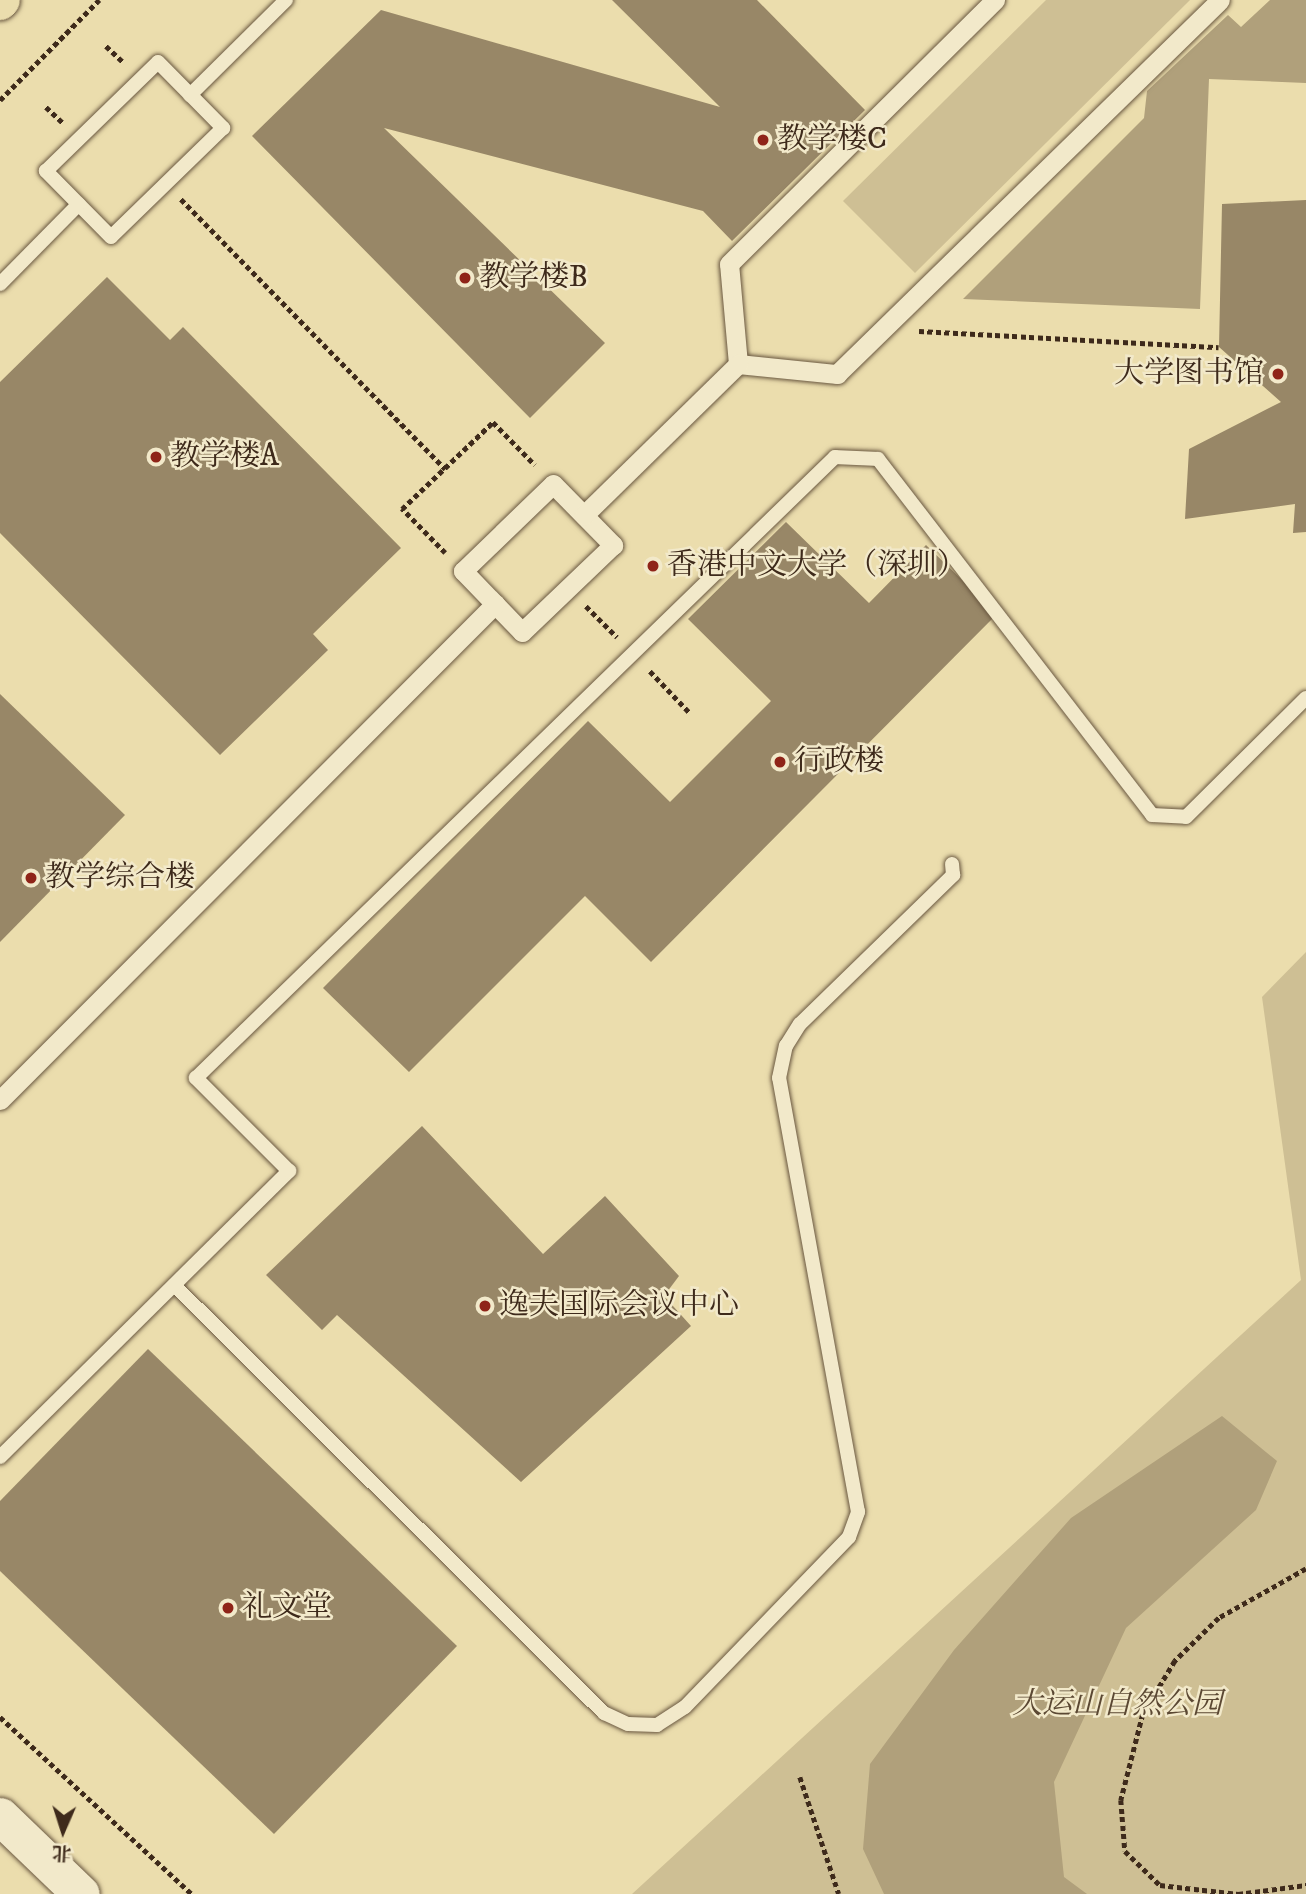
<!DOCTYPE html>
<html>
<head>
<meta charset="utf-8">
<style>
  body { margin:0 }
  #map { position:relative; width:1306px; height:1894px; overflow:hidden; background:#ebddad; font-family:"IM FELL DW Pica","Noto Serif SC",serif }
  div>[style] { position:absolute }
  [style*='--x'] { left:calc(var(--x)*1px); top:calc(var(--y)*1px); width:calc(var(--w)*1px); rotate:calc(var(--a)*1deg) }
  .green>* { inset:0; background:#cebf94 }
  .water>* { inset:0; background:#b0a07b }
  .building>* { inset:0; background:#988767 }
  .path>* { height:4.5px; margin-top:-2.25px; transform-origin:0; background:repeating-linear-gradient(90deg,#3e2a1b 0 5px,transparent 0 8.5px) }
  .roads { filter:drop-shadow(0 0 2px #695740) drop-shadow(0 0 2px #695740) }
  .service>* { height:14px; margin:-7px; padding:0 7px; transform-origin:7px; border-radius:7px; background:#f2e9ca }
  .pedestrian>* { height:19px; margin:-9.5px; padding:0 9.5px; transform-origin:9.5px; border-radius:9.5px; background:#f2e9ca }
  .secondary>* { height:37px; margin:-18.5px; padding:0 18.5px; transform-origin:18.5px; border-radius:18.5px; background:#f2e9ca }
  .primary>* { height:38px; margin:-19px; padding:0 19px; transform-origin:19px; border-radius:19px; background:#ebddad }
  .dots>* { width:19px; height:19px; translate:-50% -50%; box-sizing:border-box; border:4px solid #f2e9ca; border-radius:50% }
  span { translate:-50% -50%; white-space:nowrap; text-align:center; line-height:1.15; -webkit-text-stroke:5px #f2e9ca; paint-order:stroke }
  .poi-label { font-size:30px; color:#3e2a1b }
  .left { translate:0 -50%; text-align:left }
  .right { translate:-100% -50%; text-align:right }
  .park-label { font-size:30px; color:#5b4833; font-style:italic }
  .north { position:absolute; left:28px; top:1796px; width:70px; height:70px; -webkit-text-stroke:5px #f2e9ca; paint-order:stroke; rotate:183deg; font-size:19px; font-weight:700; line-height:28px; text-align:center; color:#3e2a1b }
  .north::after { content:''; display:block; margin:auto; width:24px; height:32px; background:#3e2a1b; clip-path:polygon(50% 0,100% 100%,50% 72%,0 100%) }
</style>
</head>
<body>
<div id="map">
  <div class="green">
    <div style="clip-path:polygon(1046px 0,1190px 0,915px 273px,843px 201px)"></div>
    <div style="clip-path:polygon(1306px 952px,1306px 1894px,632px 1894px,1301px 1280px,1262px 997px)"></div>
  </div>
  <div class="water">
    <div style="clip-path:polygon(1270px 0,1306px 0,1306px 83px,1209px 79px,1200px 309px,963px 299px,1144px 118px,1147px 91px,1228px 15px,1241px 27px)"></div>
    <div style="clip-path:polygon(1222px 1416px,1277px 1461px,1256px 1510px,1126px 1628px,1054px 1782px,1064px 1877px,1087px 1894px,884px 1894px,863px 1849px,870px 1764px,954px 1650px,1071px 1518px)"></div>
  </div>
  <div class="building">
    <div style="clip-path:polygon(612px 0,757px 0,865px 110px,732px 241px,703px 211px,384px 128px,605px 343px,530px 418px,252px 136px,381px 10px,720px 107px)"></div>
    <div style="clip-path:polygon(1306px 200px,1306px 532px,1293px 533px,1295px 504px,1185px 519px,1189px 449px,1281px 402px,1219px 347px,1222px 204px)"></div>
    <div style="clip-path:polygon(107px 277px,170px 340px,183px 327px,401px 548px,313px 634px,328px 650px,220px 755px,0 533px,0 382px)"></div>
    <div style="clip-path:polygon(786px 522px,869px 603px,926px 545px,997px 614px,651px 962px,585px 896px,409px 1072px,323px 988px,588px 721px,670px 802px,771px 701px,688px 619px)"></div>
    <div style="clip-path:polygon(0 694px,125px 815px,0 942px)"></div>
    <div style="clip-path:polygon(422px 1126px,543px 1254px,605px 1196px,679px 1276px,664px 1296px,691px 1326px,521px 1482px,337px 1315px,322px 1330px,266px 1275px)"></div>
    <div style="clip-path:polygon(148px 1349px,457px 1646px,274px 1834px,0 1571px,0 1501px)"></div>
  </div>
  <div class="path">
    <div style="--x:106;--y:46;--w:23;--a:43"></div>
    <div style="--x:0;--y:100;--w:141;--a:-45.3"></div>
    <div style="--x:46;--y:107;--w:23;--a:43"></div>
    <div style="--x:181;--y:199;--w:378;--a:45.6"></div>
    <div style="--x:919;--y:331;--w:300;--a:3.1"></div>
    <div style="--x:445;--y:553;--w:62;--a:-134.3"></div>
    <div style="--x:402;--y:509;--w:126;--a:-43.7"></div>
    <div style="--x:493;--y:422;--w:60;--a:45.7"></div>
    <div style="--x:586;--y:606;--w:44;--a:45"></div>
    <div style="--x:650;--y:671;--w:57;--a:46.4"></div>
    <div style="--x:1306;--y:1569;--w:100;--a:150.6"></div>
    <div style="--x:1219;--y:1618;--w:62;--a:135.7"></div>
    <div style="--x:1175;--y:1661;--w:62;--a:121.1"></div>
    <div style="--x:1143;--y:1714;--w:89;--a:104.3"></div>
    <div style="--x:1121;--y:1800;--w:51;--a:85.5"></div>
    <div style="--x:1125;--y:1851;--w:49;--a:44.2"></div>
    <div style="--x:1160;--y:1885;--w:79;--a:6.6"></div>
    <div style="--x:1238;--y:1894;--w:69;--a:-7.5"></div>
    <div style="--x:0;--y:1717;--w:261;--a:42.7"></div>
    <div style="--x:800;--y:1777;--w:123;--a:71.6"></div>
  </div>
  <div class="roads">
    <div class="service">
      <div style="--x:158;--y:62;--w:93;--a:45.4"></div>
      <div style="--x:223;--y:128;--w:156;--a:135.8"></div>
      <div style="--x:111;--y:237;--w:93;--a:-134.6"></div>
      <div style="--x:46;--y:171;--w:156;--a:-44.2"></div>
      <div style="--x:190;--y:95;--w:135;--a:-44.7"></div>
      <div style="--x:0;--y:284;--w:112;--a:-45.4"></div>
      <div style="--x:174;--y:1285;--w:607;--a:44.87"></div>
      <div style="--x:604;--y:1713;--w:26;--a:25"></div>
      <div style="--x:628;--y:1724;--w:29;--a:2"></div>
      <div style="--x:657;--y:1725;--w:33;--a:-33"></div>
      <div style="--x:685;--y:1707;--w:236;--a:-46"></div>
      <div style="--x:849;--y:1537;--w:27;--a:-70"></div>
      <div style="--x:858;--y:1512;--w:441;--a:-100.3"></div>
      <div style="--x:779;--y:1078;--w:33;--a:-78"></div>
      <div style="--x:786;--y:1046;--w:26;--a:-58"></div>
      <div style="--x:800;--y:1024;--w:214;--a:-44.2"></div>
      <div style="--x:953;--y:875;--w:11;--a:-95"></div>
      <div style="--x:0;--y:1457;--w:407;--a:-44.7"></div>
      <div style="--x:289;--y:1171;--w:132;--a:-135"></div>
      <div style="--x:196;--y:1078;--w:891;--a:-44.18"></div>
      <div style="--x:835;--y:457;--w:43;--a:2.7"></div>
      <div style="--x:878;--y:459;--w:449;--a:52.4"></div>
      <div style="--x:1152;--y:815;--w:34;--a:3"></div>
      <div style="--x:1186;--y:817;--w:169;--a:-44.8"></div>
    </div>
    <div class="pedestrian">
      <div style="--x:738;--y:364;--w:100;--a:5.8"></div>
      <div style="--x:837;--y:374;--w:535;--a:-44.32"></div>
      <div style="--x:738;--y:364;--w:100;--a:-95.1"></div>
      <div style="--x:729;--y:264;--w:375;--a:-44.8"></div>
      <div style="--x:553;--y:484;--w:86;--a:45.5"></div>
      <div style="--x:613;--y:545;--w:126;--a:136.3"></div>
      <div style="--x:522;--y:632;--w:85;--a:-134"></div>
      <div style="--x:463;--y:571;--w:125;--a:-44"></div>
      <div style="--x:584;--y:515;--w:216;--a:-44.4"></div>
      <div style="--x:0;--y:1100;--w:701;--a:-45.06"></div>
    </div>
    <div class="secondary">
      <div style="--x:0;--y:1816;--w:112;--a:43.9"></div>
    </div>
    <div class="primary">
      <div style="--x:0;--y:1;--w:1;--a:-45"></div>
    </div>
  </div>
  <div class="dots">
    <div style="left:763px;top:140px;background:#8f2418"></div>
    <div style="left:465px;top:278px;background:#8f2418"></div>
    <div style="left:1278px;top:374px;background:#8f2418"></div>
    <div style="left:156px;top:457px;background:#8f2418"></div>
    <div style="left:653px;top:566px;background:#8f2418"></div>
    <div style="left:780px;top:762px;background:#8f2418"></div>
    <div style="left:31px;top:878px;background:#8f2418"></div>
    <div style="left:485px;top:1306px;background:#8f2418"></div>
    <div style="left:228px;top:1608px;background:#8f2418"></div>
  </div>
  <div class="poi-label">
    <span class="left" style="left:777px;top:140px">教学楼C</span>
    <span class="left" style="left:479px;top:278px">教学楼B</span>
    <span class="right" style="left:1264px;top:374px">大学图书馆</span>
    <span class="left" style="left:170px;top:457px">教学楼A</span>
    <span class="left" style="left:667px;top:566px">香港中文大学（深圳）</span>
    <span class="left" style="left:794px;top:762px">行政楼</span>
    <span class="left" style="left:45px;top:878px">教学综合楼</span>
    <span class="left" style="left:499px;top:1306px">逸夫国际会议中心</span>
    <span class="left" style="left:242px;top:1608px">礼文堂</span>
  </div>
  <div class="park-label">
    <span style="left:1117px;top:1705px">大运山自然公园</span>
  </div>
  <div class="north">北</div>
</div>
</body>
</html>
